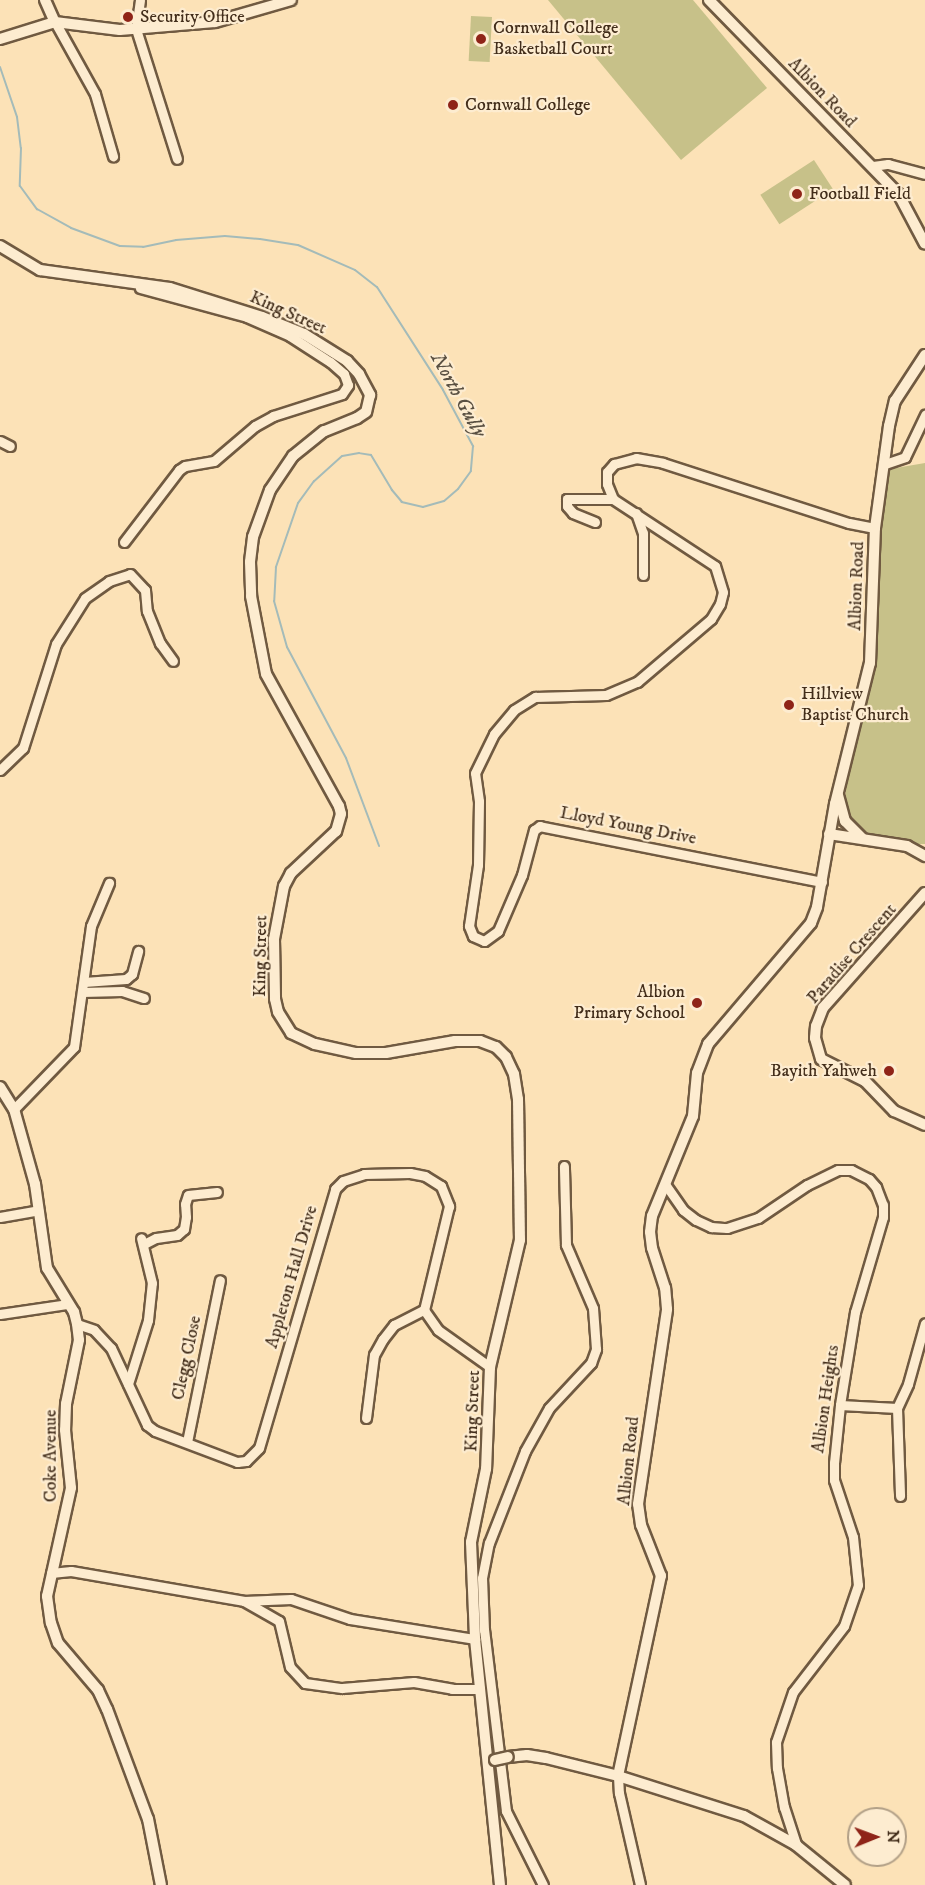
<!DOCTYPE html>
<html>
<head>
<meta charset="utf-8">
<style>
  body { margin:0 }
  #map { position:relative; width:925px; height:1885px; overflow:hidden; background:#fce2b7; font-family:"IM FELL DW Pica",serif }
  div>[style] { position:absolute }
  [style*='--x'] { left:calc(var(--x)*1px); top:calc(var(--y)*1px); width:calc(var(--w)*1px); rotate:calc(var(--a)*1deg) }
  .green>* { inset:0; background:#c7c189; transform-origin:0 0 }
  .stream>* { height:2px; margin:-1px; padding:0 1px; transform-origin:1px; border-radius:1px; background:#a4bbb9 }
  .roads { filter:drop-shadow(2px 0 #705a41) drop-shadow(-2px 0 #705a41) drop-shadow(0 2px #705a41) drop-shadow(0 -2px #705a41) }
  .minor>* { height:9px; margin:-4.5px; padding:0 4.5px; transform-origin:4.5px; border-radius:4.5px; background:#fdecd0 }
  .tertiary>* { height:10px; margin:-5px; padding:0 5px; transform-origin:5px; border-radius:5px; background:#fdecd0 }
  .bridges { filter:drop-shadow(2px 0 #705a41) drop-shadow(-2px 0 #705a41) drop-shadow(0 2px #705a41) drop-shadow(0 -2px #705a41) }
  .tertiary-bridge>* { height:10px; margin:-5px; padding:0 5px; transform-origin:5px; border-radius:5px; background:#fdecd0 }
  .dots>* { width:16px; height:16px; translate:-50% -50%; box-sizing:border-box; border:3px solid #fdecd0; border-radius:50% }
  span { translate:-50% -50%; white-space:nowrap; text-align:center; line-height:1.15; -webkit-text-stroke:4.5px #fdecd0; paint-order:stroke }
  .poi-label { font-size:18px; color:#422d1a }
  .left { translate:0 -50%; text-align:left }
  .right { translate:-100% -50%; text-align:right }
  .street-label { font-size:18px; color:#422d1a }
  .water-label { font-size:20px; color:#5a5042; font-style:italic }
  .north { position:absolute; left:847px; top:1807px; width:60px; height:60px; box-sizing:border-box; background:#fdecd0; border:2px solid #b2a087; border-radius:50%; rotate:89deg; font-size:16px; font-weight:700; line-height:24px; text-align:center; color:#422d1a }
  .north::after { content:''; display:block; margin:auto; width:21px; height:27px; background:#8f2418; clip-path:polygon(50% 0,100% 100%,50% 72%,0 100%) }
</style>
</head>
<body>
<div id="map">
  <div class="green">
    <i style="clip-path:polygon(548px 0,693px 0,767px 88px,681px 160px)"></i>
    <i style="left:471px;top:16px;width:21px;height:45px;rotate:3deg"></i>
    <i style="left:814px;top:160px;width:35px;height:64px;rotate:57deg"></i>
    <i style="clip-path:polygon(925px 463px,925px 844px,917px 844px,880px 838px,859px 829px,849px 817px,845px 798px,890px 469px)"></i>
  </div>
  <div class="stream">
    <i style="--x:0;--y:67;--w:53;--a:71.2"></i>
    <i style="--x:17;--y:117;--w:31;--a:83"></i>
    <i style="--x:21;--y:148;--w:38;--a:92"></i>
    <i style="--x:20;--y:186;--w:29;--a:54"></i>
    <i style="--x:37;--y:209;--w:39;--a:29"></i>
    <i style="--x:71;--y:228;--w:52;--a:20.2"></i>
    <i style="--x:120;--y:246;--w:23;--a:2"></i>
    <i style="--x:143;--y:247;--w:34;--a:-12"></i>
    <i style="--x:176;--y:240;--w:49;--a:-4.7"></i>
    <i style="--x:225;--y:236;--w:35;--a:5"></i>
    <i style="--x:260;--y:239;--w:38;--a:9"></i>
    <i style="--x:298;--y:245;--w:62;--a:23.7"></i>
    <i style="--x:355;--y:270;--w:28;--a:38"></i>
    <i style="--x:377;--y:287;--w:122;--a:57.3"></i>
    <i style="--x:443;--y:390;--w:64;--a:61.8"></i>
    <i style="--x:473;--y:446;--w:25;--a:95"></i>
    <i style="--x:471;--y:471;--w:22;--a:126"></i>
    <i style="--x:458;--y:489;--w:18;--a:139"></i>
    <i style="--x:444;--y:501;--w:22;--a:164"></i>
    <i style="--x:423;--y:507;--w:22;--a:-167"></i>
    <i style="--x:402;--y:502;--w:16;--a:-130"></i>
    <i style="--x:392;--y:490;--w:41;--a:-121"></i>
    <i style="--x:371;--y:455;--w:12;--a:-171"></i>
    <i style="--x:359;--y:453;--w:17;--a:170"></i>
    <i style="--x:342;--y:456;--w:38;--a:138"></i>
    <i style="--x:314;--y:481;--w:27;--a:126"></i>
    <i style="--x:298;--y:503;--w:68;--a:109"></i>
    <i style="--x:276;--y:567;--w:34;--a:93"></i>
    <i style="--x:274;--y:601;--w:48;--a:74.2"></i>
    <i style="--x:287;--y:647;--w:126;--a:62"></i>
    <i style="--x:346;--y:758;--w:94;--a:69.4"></i>
  </div>
  <div class="roads">
    <div class="minor">
      <i style="--x:140;--y:0;--w:29;--a:98"></i>
      <i style="--x:136;--y:29;--w:136;--a:72.5"></i>
      <i style="--x:55;--y:22;--w:82;--a:60.9"></i>
      <i style="--x:95;--y:94;--w:65;--a:73.8"></i>
      <i style="--x:873;--y:166;--w:15;--a:-8"></i>
      <i style="--x:888;--y:164;--w:38;--a:15"></i>
      <i style="--x:0;--y:441;--w:11;--a:27"></i>
      <i style="--x:885;--y:464;--w:21;--a:-19"></i>
      <i style="--x:905;--y:457;--w:47;--a:-64.5"></i>
      <i style="--x:636;--y:513;--w:21;--a:71"></i>
      <i style="--x:643;--y:533;--w:42;--a:90"></i>
      <i style="--x:595;--y:522;--w:24;--a:-158"></i>
      <i style="--x:573;--y:513;--w:9;--a:-131"></i>
      <i style="--x:567;--y:506;--w:7;--a:-90"></i>
      <i style="--x:567;--y:499;--w:46;--a:0"></i>
      <i style="--x:124;--y:542;--w:91;--a:-52.6"></i>
      <i style="--x:179;--y:470;--w:7;--a:-34"></i>
      <i style="--x:185;--y:466;--w:29;--a:-10"></i>
      <i style="--x:214;--y:461;--w:54;--a:-40.5"></i>
      <i style="--x:255;--y:426;--w:21;--a:-29"></i>
      <i style="--x:273;--y:416;--w:72;--a:-17.7"></i>
      <i style="--x:342;--y:394;--w:11;--a:-56"></i>
      <i style="--x:348;--y:385;--w:12;--a:-110"></i>
      <i style="--x:344;--y:374;--w:18;--a:-139"></i>
      <i style="--x:330;--y:362;--w:48;--a:-147"></i>
      <i style="--x:290;--y:336;--w:47;--a:-156.2"></i>
      <i style="--x:247;--y:317;--w:111;--a:-164.8"></i>
      <i style="--x:0;--y:770;--w:32;--a:-44"></i>
      <i style="--x:23;--y:748;--w:109;--a:-72.4"></i>
      <i style="--x:56;--y:644;--w:54;--a:-57.8"></i>
      <i style="--x:85;--y:598;--w:29;--a:-35"></i>
      <i style="--x:109;--y:581;--w:22;--a:-18"></i>
      <i style="--x:130;--y:574;--w:22;--a:47"></i>
      <i style="--x:145;--y:590;--w:21;--a:85"></i>
      <i style="--x:147;--y:611;--w:35;--a:68"></i>
      <i style="--x:160;--y:643;--w:22;--a:54"></i>
      <i style="--x:822;--y:882;--w:288;--a:-168.8"></i>
      <i style="--x:540;--y:826;--w:7;--a:146"></i>
      <i style="--x:534;--y:830;--w:47;--a:104.9"></i>
      <i style="--x:522;--y:875;--w:61;--a:113.2"></i>
      <i style="--x:498;--y:931;--w:17;--a:144"></i>
      <i style="--x:484;--y:941;--w:12;--a:-156"></i>
      <i style="--x:473;--y:936;--w:11;--a:-112"></i>
      <i style="--x:469;--y:926;--w:62;--a:-81.6"></i>
      <i style="--x:478;--y:865;--w:64;--a:-89.1"></i>
      <i style="--x:479;--y:801;--w:28;--a:-98"></i>
      <i style="--x:475;--y:773;--w:43;--a:-64"></i>
      <i style="--x:494;--y:734;--w:31;--a:-50"></i>
      <i style="--x:514;--y:710;--w:25;--a:-32"></i>
      <i style="--x:535;--y:697;--w:71;--a:-1.6"></i>
      <i style="--x:606;--y:695;--w:34;--a:-23"></i>
      <i style="--x:637;--y:682;--w:97;--a:-40.4"></i>
      <i style="--x:711;--y:619;--w:17;--a:-59"></i>
      <i style="--x:720;--y:604;--w:12;--a:-76"></i>
      <i style="--x:723;--y:592;--w:27;--a:-107"></i>
      <i style="--x:715;--y:566;--w:122;--a:-146.7"></i>
      <i style="--x:613;--y:499;--w:16;--a:-112"></i>
      <i style="--x:607;--y:484;--w:12;--a:-90"></i>
      <i style="--x:607;--y:472;--w:11;--a:-49"></i>
      <i style="--x:614;--y:464;--w:23;--a:-15"></i>
      <i style="--x:636;--y:458;--w:27;--a:10"></i>
      <i style="--x:663;--y:463;--w:195;--a:17.9"></i>
      <i style="--x:849;--y:523;--w:26;--a:11"></i>
      <i style="--x:84;--y:982;--w:42;--a:-4.1"></i>
      <i style="--x:126;--y:979;--w:8;--a:-40"></i>
      <i style="--x:132;--y:974;--w:24;--a:-75"></i>
      <i style="--x:82;--y:992;--w:40;--a:-1.4"></i>
      <i style="--x:122;--y:991;--w:23;--a:18"></i>
      <i style="--x:14;--y:1109;--w:86;--a:-45.9"></i>
      <i style="--x:74;--y:1047;--w:122;--a:-82"></i>
      <i style="--x:91;--y:926;--w:47;--a:-67.3"></i>
      <i style="--x:665;--y:1184;--w:32;--a:55"></i>
      <i style="--x:683;--y:1210;--w:16;--a:38"></i>
      <i style="--x:696;--y:1220;--w:17;--a:25"></i>
      <i style="--x:711;--y:1227;--w:16;--a:4"></i>
      <i style="--x:727;--y:1228;--w:33;--a:-18"></i>
      <i style="--x:758;--y:1218;--w:59;--a:-34"></i>
      <i style="--x:807;--y:1185;--w:34;--a:-26"></i>
      <i style="--x:838;--y:1170;--w:13;--a:0"></i>
      <i style="--x:851;--y:1170;--w:20;--a:27"></i>
      <i style="--x:869;--y:1179;--w:11;--a:49"></i>
      <i style="--x:876;--y:1187;--w:19;--a:69"></i>
      <i style="--x:883;--y:1205;--w:12;--a:90"></i>
      <i style="--x:883;--y:1217;--w:99;--a:106.4"></i>
      <i style="--x:855;--y:1312;--w:94;--a:99.2"></i>
      <i style="--x:840;--y:1405;--w:58;--a:95.9"></i>
      <i style="--x:834;--y:1463;--w:17;--a:90"></i>
      <i style="--x:834;--y:1480;--w:60;--a:71.6"></i>
      <i style="--x:853;--y:1537;--w:48;--a:84.1"></i>
      <i style="--x:858;--y:1585;--w:43;--a:108.9"></i>
      <i style="--x:844;--y:1626;--w:83;--a:127.7"></i>
      <i style="--x:793;--y:1692;--w:53;--a:108.8"></i>
      <i style="--x:776;--y:1742;--w:26;--a:88"></i>
      <i style="--x:777;--y:1768;--w:40;--a:80"></i>
      <i style="--x:784;--y:1807;--w:40;--a:72"></i>
      <i style="--x:0;--y:1217;--w:39;--a:-10"></i>
      <i style="--x:144;--y:1244;--w:13;--a:-27"></i>
      <i style="--x:156;--y:1238;--w:21;--a:-8"></i>
      <i style="--x:177;--y:1235;--w:9;--a:-41"></i>
      <i style="--x:184;--y:1229;--w:12;--a:-81"></i>
      <i style="--x:186;--y:1217;--w:13;--a:-94"></i>
      <i style="--x:185;--y:1204;--w:9;--a:-72"></i>
      <i style="--x:188;--y:1195;--w:29;--a:-6"></i>
      <i style="--x:0;--y:1314;--w:69;--a:-8.4"></i>
      <i style="--x:77;--y:1324;--w:18;--a:19"></i>
      <i style="--x:94;--y:1330;--w:25;--a:47"></i>
      <i style="--x:111;--y:1348;--w:85;--a:64.9"></i>
      <i style="--x:147;--y:1425;--w:10;--a:37"></i>
      <i style="--x:155;--y:1431;--w:88;--a:20.7"></i>
      <i style="--x:237;--y:1462;--w:9;--a:-6"></i>
      <i style="--x:246;--y:1461;--w:18;--a:-45"></i>
      <i style="--x:259;--y:1448;--w:270;--a:-73.6"></i>
      <i style="--x:335;--y:1189;--w:11;--a:-45"></i>
      <i style="--x:343;--y:1181;--w:22;--a:-18"></i>
      <i style="--x:364;--y:1174;--w:46;--a:-1.2"></i>
      <i style="--x:410;--y:1173;--w:15;--a:11"></i>
      <i style="--x:425;--y:1176;--w:19;--a:32"></i>
      <i style="--x:441;--y:1186;--w:22;--a:68"></i>
      <i style="--x:449;--y:1206;--w:107;--a:103.5"></i>
      <i style="--x:424;--y:1310;--w:24;--a:55"></i>
      <i style="--x:438;--y:1330;--w:64;--a:35.4"></i>
      <i style="--x:128;--y:1384;--w:67;--a:-72.6"></i>
      <i style="--x:148;--y:1320;--w:37;--a:-84"></i>
      <i style="--x:152;--y:1283;--w:46;--a:-103.7"></i>
      <i style="--x:840;--y:1405;--w:57;--a:3"></i>
      <i style="--x:897;--y:1408;--w:88;--a:88"></i>
      <i style="--x:897;--y:1408;--w:26;--a:-65"></i>
      <i style="--x:908;--y:1384;--w:63;--a:-74.4"></i>
      <i style="--x:366;--y:1418;--w:64;--a:-82.8"></i>
      <i style="--x:374;--y:1355;--w:18;--a:-61"></i>
      <i style="--x:383;--y:1339;--w:18;--a:-52"></i>
      <i style="--x:394;--y:1325;--w:34;--a:-27"></i>
      <i style="--x:187;--y:1442;--w:165;--a:-78.5"></i>
      <i style="--x:51;--y:1573;--w:20;--a:-6"></i>
      <i style="--x:71;--y:1571;--w:176;--a:9.8"></i>
      <i style="--x:244;--y:1601;--w:47;--a:-2.4"></i>
      <i style="--x:291;--y:1599;--w:62;--a:18.7"></i>
      <i style="--x:350;--y:1619;--w:127;--a:9.1"></i>
      <i style="--x:244;--y:1601;--w:40;--a:29.7"></i>
      <i style="--x:279;--y:1621;--w:47;--a:76.6"></i>
      <i style="--x:290;--y:1667;--w:22;--a:47"></i>
      <i style="--x:305;--y:1683;--w:37;--a:8"></i>
      <i style="--x:342;--y:1688;--w:72;--a:-4.8"></i>
      <i style="--x:414;--y:1682;--w:39;--a:10"></i>
      <i style="--x:452;--y:1689;--w:28;--a:0"></i>
      <i style="--x:618;--y:1776;--w:17;--a:87"></i>
      <i style="--x:619;--y:1793;--w:94;--a:77.1"></i>
      <i style="--x:543;--y:1885;--w:83;--a:-116.6"></i>
      <i style="--x:506;--y:1811;--w:182;--a:-96.9"></i>
      <i style="--x:484;--y:1630;--w:52;--a:-92.2"></i>
      <i style="--x:482;--y:1578;--w:36;--a:-79"></i>
      <i style="--x:489;--y:1543;--w:99;--a:-68.6"></i>
      <i style="--x:525;--y:1451;--w:49;--a:-60.8"></i>
      <i style="--x:549;--y:1408;--w:62;--a:-47"></i>
      <i style="--x:591;--y:1363;--w:15;--a:-70"></i>
      <i style="--x:596;--y:1349;--w:41;--a:-94.2"></i>
      <i style="--x:593;--y:1308;--w:69;--a:-113.2"></i>
      <i style="--x:566;--y:1245;--w:79;--a:-91.5"></i>
    </div>
    <div class="tertiary">
      <i style="--x:45;--y:0;--w:24;--a:66"></i>
      <i style="--x:709;--y:0;--w:272;--a:45.7"></i>
      <i style="--x:899;--y:195;--w:55;--a:62"></i>
      <i style="--x:0;--y:39;--w:58;--a:-17.2"></i>
      <i style="--x:55;--y:22;--w:65;--a:7"></i>
      <i style="--x:120;--y:30;--w:95;--a:-4.8"></i>
      <i style="--x:215;--y:22;--w:79;--a:-16.1"></i>
      <i style="--x:0;--y:246;--w:47;--a:31"></i>
      <i style="--x:40;--y:270;--w:131;--a:7.9"></i>
      <i style="--x:170;--y:288;--w:96;--a:17.5"></i>
      <i style="--x:262;--y:317;--w:45;--a:22"></i>
      <i style="--x:304;--y:334;--w:51;--a:32.1"></i>
      <i style="--x:347;--y:361;--w:18;--a:47"></i>
      <i style="--x:359;--y:374;--w:24;--a:62"></i>
      <i style="--x:370;--y:395;--w:17;--a:103"></i>
      <i style="--x:366;--y:412;--w:11;--a:146"></i>
      <i style="--x:357;--y:418;--w:35;--a:158"></i>
      <i style="--x:324;--y:431;--w:40;--a:141"></i>
      <i style="--x:293;--y:456;--w:41;--a:124.1"></i>
      <i style="--x:270;--y:490;--w:50;--a:109.9"></i>
      <i style="--x:253;--y:537;--w:25;--a:97"></i>
      <i style="--x:250;--y:562;--w:34;--a:88"></i>
      <i style="--x:251;--y:596;--w:79;--a:79.1"></i>
      <i style="--x:266;--y:674;--w:151;--a:61.1"></i>
      <i style="--x:339;--y:806;--w:8;--a:76"></i>
      <i style="--x:341;--y:814;--w:18;--a:106"></i>
      <i style="--x:336;--y:831;--w:62;--a:137"></i>
      <i style="--x:291;--y:873;--w:15;--a:118"></i>
      <i style="--x:284;--y:886;--w:54;--a:100.7"></i>
      <i style="--x:274;--y:939;--w:60;--a:89"></i>
      <i style="--x:275;--y:999;--w:13;--a:77"></i>
      <i style="--x:278;--y:1012;--w:25;--a:58"></i>
      <i style="--x:291;--y:1033;--w:26;--a:25"></i>
      <i style="--x:315;--y:1044;--w:42;--a:12.4"></i>
      <i style="--x:356;--y:1053;--w:30;--a:0"></i>
      <i style="--x:386;--y:1053;--w:70;--a:-9.9"></i>
      <i style="--x:455;--y:1041;--w:25;--a:0"></i>
      <i style="--x:480;--y:1041;--w:17;--a:21"></i>
      <i style="--x:496;--y:1047;--w:14;--a:45"></i>
      <i style="--x:506;--y:1057;--w:19;--a:65"></i>
      <i style="--x:514;--y:1074;--w:25;--a:81"></i>
      <i style="--x:518;--y:1099;--w:141;--a:89.2"></i>
      <i style="--x:520;--y:1240;--w:130;--a:103.3"></i>
      <i style="--x:490;--y:1367;--w:102;--a:92.2"></i>
      <i style="--x:486;--y:1469;--w:75;--a:101.6"></i>
      <i style="--x:471;--y:1542;--w:97;--a:87.6"></i>
      <i style="--x:475;--y:1639;--w:247;--a:84.2"></i>
      <i style="--x:838;--y:795;--w:27;--a:75"></i>
      <i style="--x:845;--y:821;--w:24;--a:45"></i>
      <i style="--x:829;--y:834;--w:79;--a:8.7"></i>
      <i style="--x:907;--y:846;--w:21;--a:29"></i>
      <i style="--x:925;--y:893;--w:154;--a:131.6"></i>
      <i style="--x:823;--y:1008;--w:19;--a:111"></i>
      <i style="--x:816;--y:1026;--w:12;--a:95"></i>
      <i style="--x:815;--y:1038;--w:22;--a:74"></i>
      <i style="--x:821;--y:1059;--w:49;--a:26.6"></i>
      <i style="--x:865;--y:1081;--w:42;--a:46"></i>
      <i style="--x:894;--y:1111;--w:34;--a:24"></i>
      <i style="--x:0;--y:1087;--w:26;--a:58"></i>
      <i style="--x:14;--y:1109;--w:78;--a:74.4"></i>
      <i style="--x:35;--y:1184;--w:85;--a:81.9"></i>
      <i style="--x:47;--y:1268;--w:52;--a:58.5"></i>
      <i style="--x:74;--y:1312;--w:12;--a:76"></i>
      <i style="--x:77;--y:1324;--w:16;--a:83"></i>
      <i style="--x:79;--y:1340;--w:65;--a:101.5"></i>
      <i style="--x:66;--y:1404;--w:26;--a:92"></i>
      <i style="--x:65;--y:1430;--w:58;--a:84.1"></i>
      <i style="--x:71;--y:1488;--w:111;--a:102.5"></i>
      <i style="--x:47;--y:1596;--w:27;--a:82"></i>
      <i style="--x:51;--y:1623;--w:21;--a:71"></i>
      <i style="--x:58;--y:1643;--w:62;--a:49.6"></i>
      <i style="--x:98;--y:1690;--w:21;--a:65"></i>
      <i style="--x:107;--y:1709;--w:117;--a:69.6"></i>
      <i style="--x:148;--y:1819;--w:67;--a:78.9"></i>
      <i style="--x:508;--y:1757;--w:19;--a:-6"></i>
      <i style="--x:527;--y:1755;--w:19;--a:9"></i>
      <i style="--x:546;--y:1758;--w:74;--a:14"></i>
      <i style="--x:618;--y:1776;--w:132;--a:17.6"></i>
      <i style="--x:744;--y:1816;--w:60;--a:29.1"></i>
      <i style="--x:796;--y:1845;--w:63;--a:39.2"></i>
      <i style="--x:618;--y:1776;--w:205;--a:-77.9"></i>
      <i style="--x:661;--y:1576;--w:55;--a:-111.4"></i>
      <i style="--x:641;--y:1525;--w:21;--a:-98"></i>
      <i style="--x:638;--y:1504;--w:197;--a:-81.5"></i>
      <i style="--x:667;--y:1309;--w:21;--a:-95"></i>
      <i style="--x:665;--y:1288;--w:42;--a:-108"></i>
      <i style="--x:652;--y:1248;--w:16;--a:-97"></i>
      <i style="--x:650;--y:1232;--w:16;--a:-83"></i>
      <i style="--x:652;--y:1216;--w:108;--a:-67.7"></i>
      <i style="--x:693;--y:1116;--w:43;--a:-84.7"></i>
      <i style="--x:697;--y:1073;--w:31;--a:-69"></i>
      <i style="--x:708;--y:1044;--w:159;--a:-49.6"></i>
      <i style="--x:811;--y:923;--w:17;--a:-69"></i>
      <i style="--x:817;--y:907;--w:105;--a:-80.1"></i>
      <i style="--x:835;--y:804;--w:145;--a:-76.1"></i>
      <i style="--x:870;--y:663;--w:135;--a:-87.9"></i>
      <i style="--x:875;--y:528;--w:103;--a:-82.2"></i>
      <i style="--x:889;--y:426;--w:26;--a:-77"></i>
      <i style="--x:895;--y:401;--w:55;--a:-56.9"></i>
    </div>
  </div>
  <div class="bridges">
    <div class="tertiary-bridge">
      <i style="--x:495;--y:1760;--w:13;--a:-13"></i>
    </div>
  </div>
  <div class="dots">
    <i style="left:128px;top:17px;background:#8f2418"></i>
    <i style="left:481px;top:39px;background:#8f2418"></i>
    <i style="left:453px;top:105px;background:#8f2418"></i>
    <i style="left:797px;top:194px;background:#8f2418"></i>
    <i style="left:789px;top:705px;background:#8f2418"></i>
    <i style="left:697px;top:1003px;background:#8f2418"></i>
    <i style="left:889px;top:1071px;background:#8f2418"></i>
  </div>
  <div class="poi-label">
    <span class="left" style="left:140px;top:17px">Security Office</span>
    <span class="left" style="left:493px;top:39px">Cornwall College<br>Basketball Court</span>
    <span class="left" style="left:465px;top:105px">Cornwall College</span>
    <span class="left" style="left:809px;top:194px">Football Field</span>
    <span class="left" style="left:801px;top:705px">Hillview<br>Baptist Church</span>
    <span class="right" style="left:685px;top:1003px">Albion<br>Primary School</span>
    <span class="right" style="left:877px;top:1071px">Bayith Yahweh</span>
  </div>
  <div class="street-label">
    <span style="left:822px;top:93px;rotate:46deg">Albion Road</span>
    <span style="left:288px;top:313px;rotate:24deg">King Street</span>
    <span style="left:857px;top:586px;rotate:-88deg">Albion Road</span>
    <span style="left:628px;top:826px;rotate:11deg">Lloyd Young Drive</span>
    <span style="left:852px;top:954px;rotate:-49deg">Paradise Crescent</span>
    <span style="left:261px;top:956px;rotate:-89deg">King Street</span>
    <span style="left:292px;top:1277px;rotate:-74deg">Appleton Hall Drive</span>
    <span style="left:187px;top:1358px;rotate:-78deg">Clegg Close</span>
    <span style="left:826px;top:1399px;rotate:-82deg">Albion Heights</span>
    <span style="left:473px;top:1411px;rotate:-88deg">King Street</span>
    <span style="left:51px;top:1456px;rotate:-90deg">Coke Avenue</span>
    <span style="left:629px;top:1461px;rotate:-84deg">Albion Road</span>
  </div>
  <div class="water-label">
    <span style="left:458px;top:395px;rotate:61deg">North Gully</span>
  </div>
  <div class="north">N</div>
</div>
</body>
</html>
